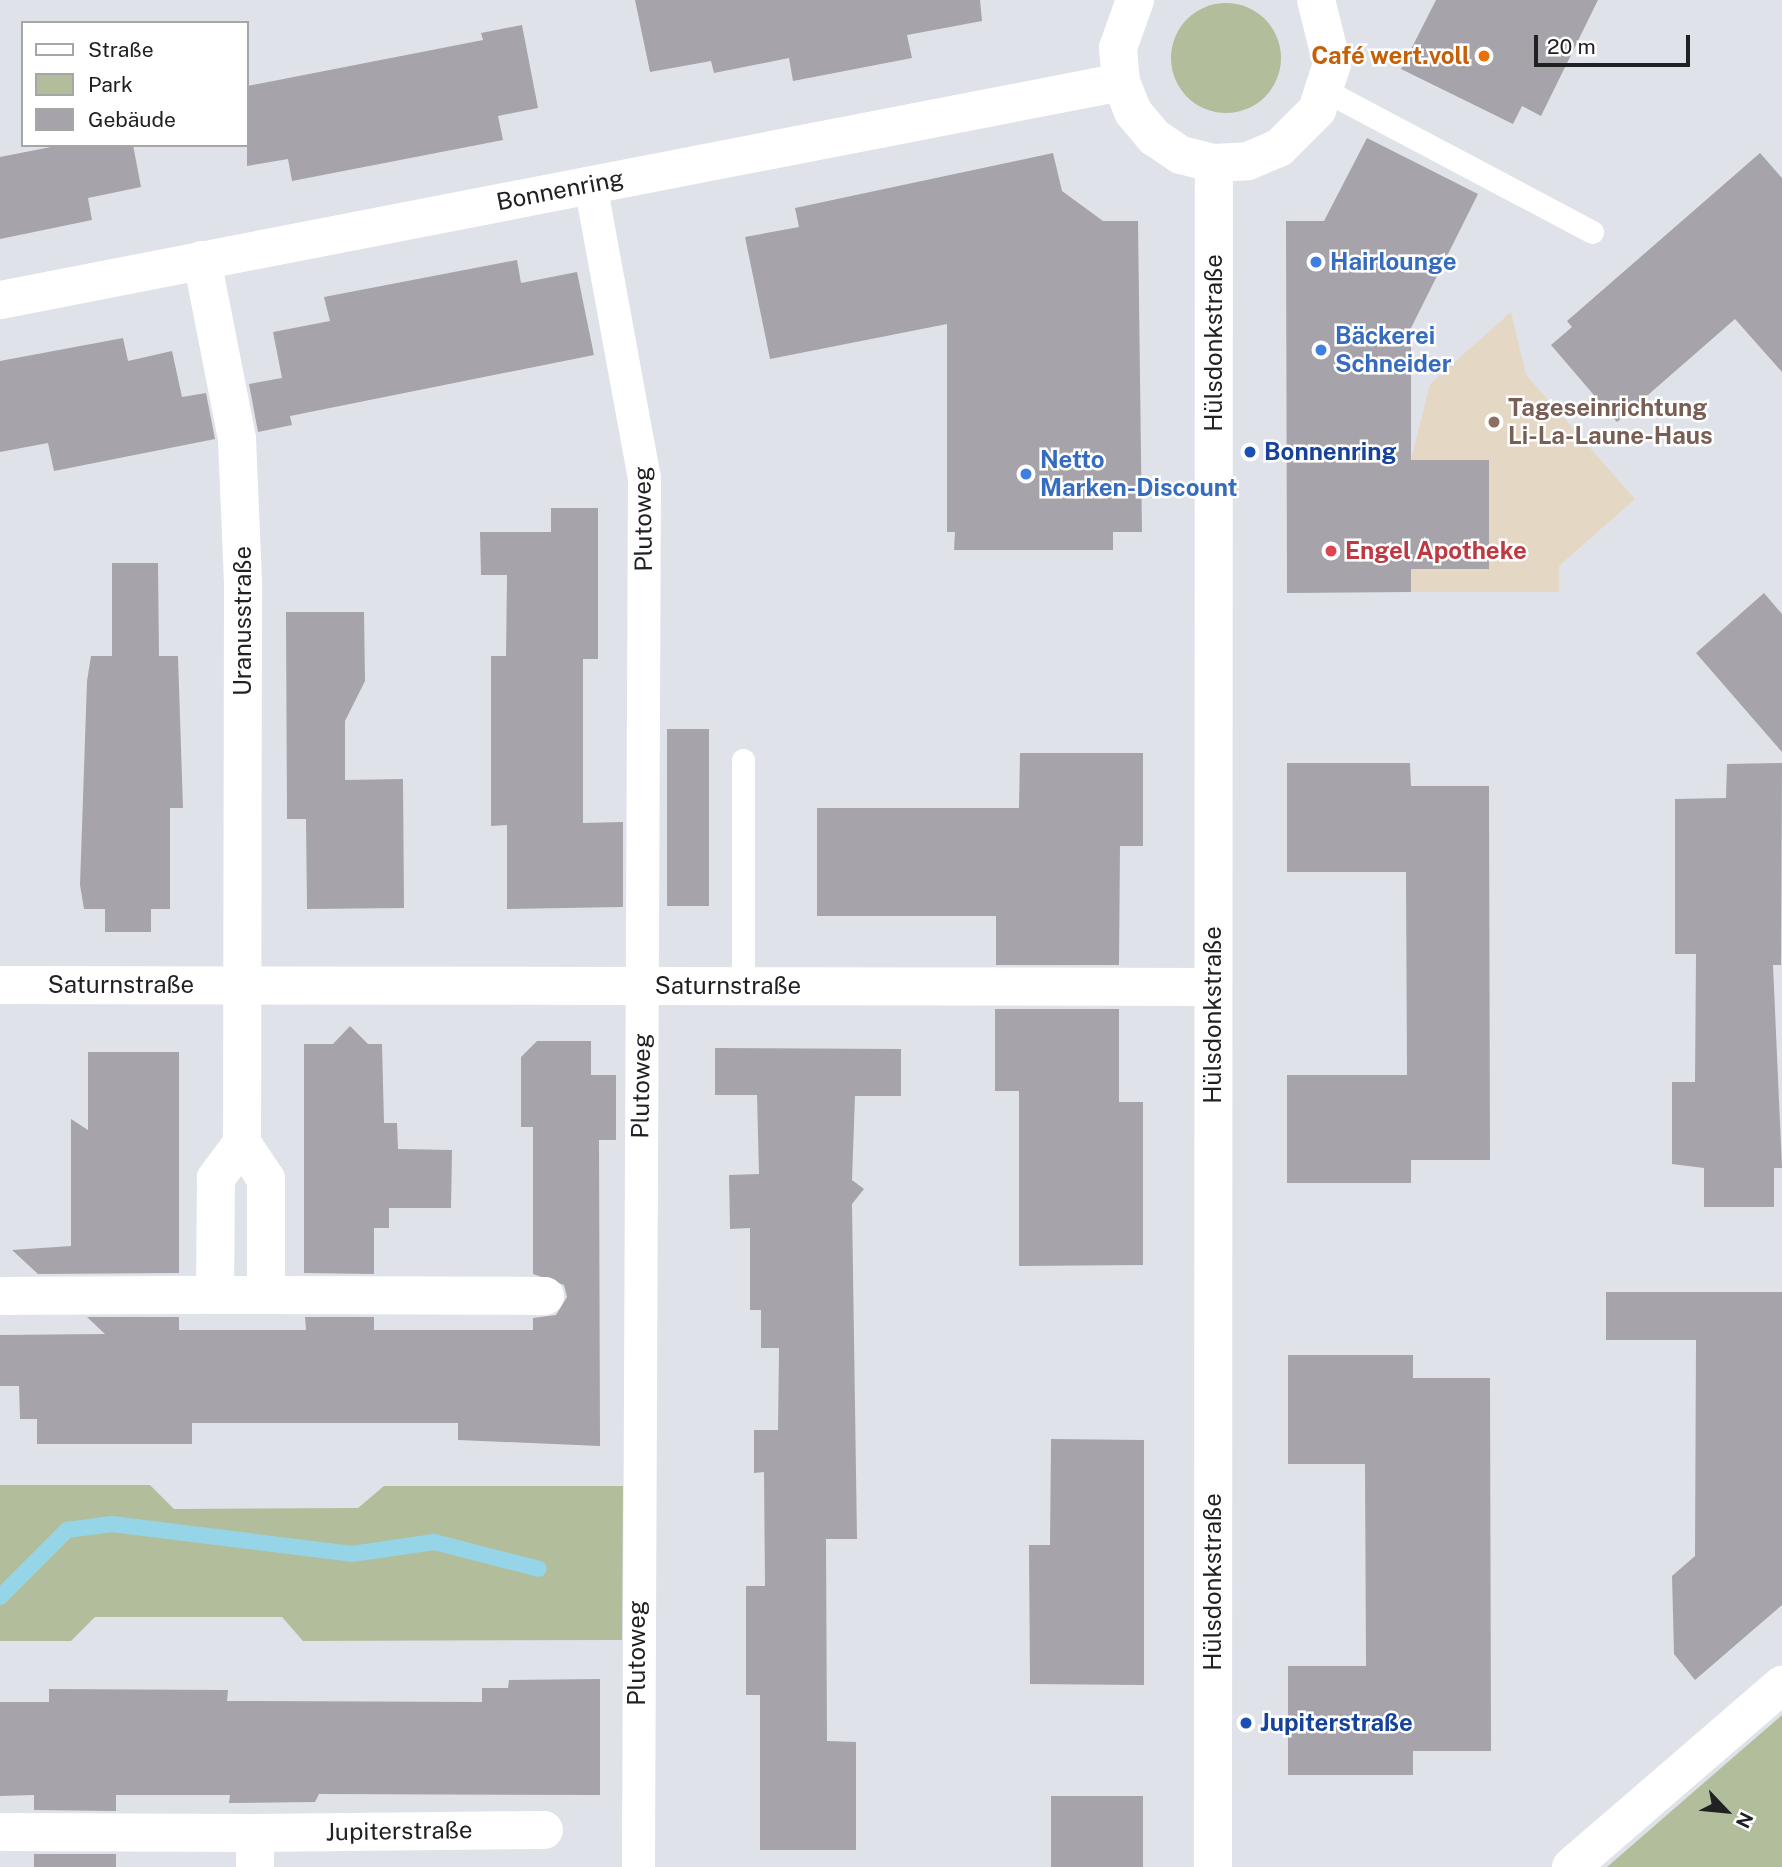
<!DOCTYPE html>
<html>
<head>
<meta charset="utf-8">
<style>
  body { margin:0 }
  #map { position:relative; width:1782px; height:1867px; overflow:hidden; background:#dfe3e9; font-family:"Public Sans",sans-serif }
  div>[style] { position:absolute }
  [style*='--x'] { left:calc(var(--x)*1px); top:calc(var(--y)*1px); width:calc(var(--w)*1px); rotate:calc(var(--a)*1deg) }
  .education>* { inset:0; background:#e4d7c3 }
  .green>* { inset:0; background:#b2be9b }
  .round { border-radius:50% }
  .stream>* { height:16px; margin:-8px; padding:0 8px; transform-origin:8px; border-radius:8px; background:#96d5e8 }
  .building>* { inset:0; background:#a6a3aa; transform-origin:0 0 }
  .service>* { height:23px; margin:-11.5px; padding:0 11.5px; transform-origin:11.5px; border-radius:11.5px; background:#fff }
  .pedestrian>* { height:33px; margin:-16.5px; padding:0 16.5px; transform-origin:16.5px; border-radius:16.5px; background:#fff }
  .minor>* { height:38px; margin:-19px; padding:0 19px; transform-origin:19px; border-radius:19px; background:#fff }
  .dots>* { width:19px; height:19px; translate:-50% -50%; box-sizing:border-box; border:4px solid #fff; border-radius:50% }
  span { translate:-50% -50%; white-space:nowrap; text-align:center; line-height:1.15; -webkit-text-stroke:5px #fff; paint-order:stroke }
  .food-label { font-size:24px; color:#c56008; font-weight:700 }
  .right { translate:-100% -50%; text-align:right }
  .street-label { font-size:24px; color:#202123 }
  .shop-label { font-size:24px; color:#366cbe; font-weight:700 }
  .left { translate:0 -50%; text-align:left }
  .education-label { font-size:24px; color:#785e54; font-weight:700 }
  .transit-label { font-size:24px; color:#164399; font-weight:700 }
  .health-label { font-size:24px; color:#be3a42; font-weight:700 }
  .legend { position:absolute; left:21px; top:21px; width:228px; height:126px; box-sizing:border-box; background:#fff; border:2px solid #a6a6a7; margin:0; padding:9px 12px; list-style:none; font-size:21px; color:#202123 }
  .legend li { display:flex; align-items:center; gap:14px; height:35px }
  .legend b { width:35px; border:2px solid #a6a6a7 }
  .north { position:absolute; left:1691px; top:1776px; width:70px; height:70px; -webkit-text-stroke:5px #fff; paint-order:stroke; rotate:116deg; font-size:19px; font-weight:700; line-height:28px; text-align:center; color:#202123 }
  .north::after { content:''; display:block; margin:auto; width:24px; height:32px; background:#202123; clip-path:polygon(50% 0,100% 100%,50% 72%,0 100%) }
  .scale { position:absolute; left:1534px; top:35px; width:156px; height:32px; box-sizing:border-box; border:4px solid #202123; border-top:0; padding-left:9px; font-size:21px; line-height:24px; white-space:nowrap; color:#202123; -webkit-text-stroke:5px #fff; paint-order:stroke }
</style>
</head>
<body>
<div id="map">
  <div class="education">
    <i style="clip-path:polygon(1511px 312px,1526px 375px,1635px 499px,1559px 566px,1559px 592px,1411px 592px,1411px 460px,1430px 384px)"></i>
  </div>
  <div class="green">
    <i class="round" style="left:1171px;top:3px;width:110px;height:110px"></i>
    <i style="clip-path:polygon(0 1485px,150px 1485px,174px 1509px,358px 1508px,384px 1486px,623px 1486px,622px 1640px,303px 1641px,282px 1617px,95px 1617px,71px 1641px,0 1641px)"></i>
    <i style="clip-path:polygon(1782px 1715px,1782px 1867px,1607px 1867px)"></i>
  </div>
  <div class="stream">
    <i style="--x:0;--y:1597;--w:95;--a:-45"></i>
    <i style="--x:67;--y:1530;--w:45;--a:-7.6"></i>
    <i style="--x:112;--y:1524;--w:242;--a:7.1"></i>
    <i style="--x:352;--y:1554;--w:83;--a:-8.3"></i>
    <i style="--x:434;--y:1542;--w:108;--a:14.4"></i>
  </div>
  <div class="building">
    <i style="clip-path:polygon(635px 0,980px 0,982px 21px,907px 35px,912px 58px,793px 81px,789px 58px,714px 73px,711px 61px,650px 72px)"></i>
    <i style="clip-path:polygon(1436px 0,1598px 0,1541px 116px,1522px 106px,1513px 124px,1401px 69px)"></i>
    <i style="clip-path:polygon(522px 25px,538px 108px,498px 116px,503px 140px,292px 181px,288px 159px,247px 166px,247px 86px,483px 40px,481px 33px)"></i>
    <i style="clip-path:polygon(1367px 138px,1478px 194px,1411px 328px,1411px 460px,1489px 460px,1489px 569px,1411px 569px,1411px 592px,1287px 593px,1286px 221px,1324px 221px)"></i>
    <i style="clip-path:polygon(61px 145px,133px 145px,141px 187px,88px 198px,92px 220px,0 239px,0 157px)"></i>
    <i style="clip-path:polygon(1053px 153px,1062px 191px,1103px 221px,1138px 221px,1142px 532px,1113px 532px,1113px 550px,954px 550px,955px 532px,947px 532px,947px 324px,770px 359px,745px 237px,799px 227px,795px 208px)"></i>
    <i style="clip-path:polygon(1760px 153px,1782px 178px,1782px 372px,1735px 319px,1617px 422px,1551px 345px,1572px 327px,1567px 321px)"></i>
    <i style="clip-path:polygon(517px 260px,521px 283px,577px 272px,594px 355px,290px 416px,292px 425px,258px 432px,249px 384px,282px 378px,273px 332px,330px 321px,324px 297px)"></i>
    <i style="clip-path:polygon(123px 338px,128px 361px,172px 351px,182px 397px,206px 393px,215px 439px,54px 471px,48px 443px,0 452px,0 361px)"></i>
    <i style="clip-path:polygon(551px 508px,598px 508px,598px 659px,583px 659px,583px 823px,623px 822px,623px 907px,507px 909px,507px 825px,491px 826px,491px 656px,506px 656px,507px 575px,481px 575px,480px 532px,551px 532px)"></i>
    <i style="clip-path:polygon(112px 563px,158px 563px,159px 656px,178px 656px,183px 808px,170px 808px,170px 909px,151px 909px,151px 932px,105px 932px,105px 909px,84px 909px,80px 885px,87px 681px,91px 656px,112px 656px)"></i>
    <i style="clip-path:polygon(1764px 593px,1782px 614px,1782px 752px,1696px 653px)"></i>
    <i style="clip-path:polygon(286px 612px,364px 612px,365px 681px,345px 721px,345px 780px,403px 779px,404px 908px,307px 909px,306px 819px,287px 819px)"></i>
    <i style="left:709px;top:729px;width:177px;height:42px;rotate:90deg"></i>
    <i style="clip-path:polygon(1020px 753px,1143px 753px,1143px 846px,1120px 846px,1119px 965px,996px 965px,996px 916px,817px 916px,817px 808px,1019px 808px)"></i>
    <i style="clip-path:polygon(1287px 763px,1410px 763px,1411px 786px,1489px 786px,1490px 1160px,1411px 1160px,1411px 1183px,1287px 1183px,1287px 1075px,1407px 1075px,1406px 872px,1287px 872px)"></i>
    <i style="clip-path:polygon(1782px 763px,1781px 965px,1773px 965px,1782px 1168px,1774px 1168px,1774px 1207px,1704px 1207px,1704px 1168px,1672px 1164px,1672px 1082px,1695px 1082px,1696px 954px,1675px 954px,1675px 799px,1726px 798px,1727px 764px)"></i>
    <i style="clip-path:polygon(995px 1009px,1119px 1009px,1119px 1102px,1143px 1102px,1143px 1265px,1019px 1266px,1019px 1091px,995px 1091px)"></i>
    <i style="clip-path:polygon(350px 1026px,368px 1044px,382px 1044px,384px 1123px,397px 1123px,398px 1149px,452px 1150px,451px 1208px,389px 1208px,389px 1228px,374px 1228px,374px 1274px,304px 1273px,304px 1044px,333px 1044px)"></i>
    <i style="clip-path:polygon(537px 1041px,591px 1041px,591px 1075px,616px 1075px,616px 1140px,599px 1140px,600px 1446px,458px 1440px,458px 1423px,192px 1423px,192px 1444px,37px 1444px,37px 1419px,20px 1419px,19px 1386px,0 1386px,0 1335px,105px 1334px,87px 1317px,179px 1317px,179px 1330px,306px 1330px,305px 1317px,374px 1317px,374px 1330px,533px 1330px,533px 1318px,556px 1315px,567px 1297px,564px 1285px,533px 1274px,533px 1127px,521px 1127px,521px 1057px)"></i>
    <i style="clip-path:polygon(715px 1048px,901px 1049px,901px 1096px,855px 1096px,852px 1180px,864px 1189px,852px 1204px,857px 1539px,826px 1539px,827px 1741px,856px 1742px,856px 1850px,760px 1850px,760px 1695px,746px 1695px,746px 1586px,765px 1586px,764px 1472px,754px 1473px,754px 1430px,778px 1430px,779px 1348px,761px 1348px,761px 1310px,750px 1310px,750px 1228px,730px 1229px,729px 1175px,759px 1174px,757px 1095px,715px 1095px)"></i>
    <i style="clip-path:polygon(88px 1052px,179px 1052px,179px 1273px,38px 1274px,12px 1250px,71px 1246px,71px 1119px,88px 1130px)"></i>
    <i style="clip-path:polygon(1606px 1292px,1782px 1292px,1782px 1605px,1695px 1680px,1674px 1654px,1672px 1576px,1695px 1556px,1696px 1340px,1606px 1340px)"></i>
    <i style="clip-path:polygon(1288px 1355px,1413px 1355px,1413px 1378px,1490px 1378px,1491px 1751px,1413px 1751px,1413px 1775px,1288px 1775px,1288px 1666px,1366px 1666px,1365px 1464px,1288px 1464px)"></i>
    <i style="clip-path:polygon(1051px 1439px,1144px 1440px,1144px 1685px,1030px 1684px,1029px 1545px,1050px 1545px)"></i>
    <i style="clip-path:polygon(600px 1679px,600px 1795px,319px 1794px,315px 1802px,229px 1803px,230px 1795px,116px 1795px,116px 1811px,34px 1810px,34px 1795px,0 1796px,0 1702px,49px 1702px,49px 1689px,228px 1690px,227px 1701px,482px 1702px,482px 1688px,508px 1688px,509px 1680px)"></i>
    <i style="left:1051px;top:1796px;width:92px;height:71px"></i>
    <i style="left:34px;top:1854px;width:82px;height:13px"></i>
  </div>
  <div class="service">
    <i style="--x:1326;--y:91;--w:301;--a:27.9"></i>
    <i style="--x:743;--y:986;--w:226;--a:-90"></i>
  </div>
  <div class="pedestrian">
    <i style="--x:590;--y:184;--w:298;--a:79.6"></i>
    <i style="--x:644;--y:477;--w:1390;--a:90.25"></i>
  </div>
  <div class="minor">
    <i style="--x:1135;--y:0;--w:51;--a:109.5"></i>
    <i style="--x:1118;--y:48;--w:34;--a:85"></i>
    <i style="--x:1121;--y:82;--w:32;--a:68"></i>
    <i style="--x:1133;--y:112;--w:33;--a:50"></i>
    <i style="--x:1154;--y:137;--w:32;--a:34"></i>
    <i style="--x:1181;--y:155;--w:34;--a:14"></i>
    <i style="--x:1214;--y:163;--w:34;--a:-3"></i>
    <i style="--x:1248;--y:161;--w:34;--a:-23"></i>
    <i style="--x:1279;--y:148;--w:54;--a:-45"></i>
    <i style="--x:1317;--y:110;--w:48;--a:-71.9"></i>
    <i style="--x:1332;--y:64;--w:66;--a:-104"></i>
    <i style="--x:202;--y:260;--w:182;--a:78.9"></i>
    <i style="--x:237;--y:439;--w:143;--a:87.6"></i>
    <i style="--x:243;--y:582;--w:561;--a:90.1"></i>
    <i style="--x:242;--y:1143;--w:44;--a:126.6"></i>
    <i style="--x:216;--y:1178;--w:117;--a:90.5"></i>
    <i style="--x:215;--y:1295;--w:51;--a:0"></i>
    <i style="--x:266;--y:1295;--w:116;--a:-90"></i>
    <i style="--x:266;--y:1179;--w:43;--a:-123.7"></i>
    <i style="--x:0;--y:300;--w:1142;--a:-11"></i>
    <i style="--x:0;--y:985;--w:1213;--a:0.09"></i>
    <i style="--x:266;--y:1295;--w:279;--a:0.2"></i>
    <i style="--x:0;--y:1296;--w:215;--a:-0.3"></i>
    <i style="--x:0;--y:1832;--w:255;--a:0.2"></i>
    <i style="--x:255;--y:1867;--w:34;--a:-90"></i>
    <i style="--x:255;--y:1833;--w:289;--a:-0.6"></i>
    <i style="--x:1213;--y:1867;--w:1704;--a:-89.97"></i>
    <i style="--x:1571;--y:1867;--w:279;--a:-40.8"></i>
  </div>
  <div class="dots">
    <i style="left:1484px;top:56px;background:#e8710a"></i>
    <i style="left:1316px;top:262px;background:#3f7fe0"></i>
    <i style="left:1321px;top:350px;background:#3f7fe0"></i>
    <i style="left:1494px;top:422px;background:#8d6e63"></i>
    <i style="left:1250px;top:452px;background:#1a4fb4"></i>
    <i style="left:1026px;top:474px;background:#3f7fe0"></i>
    <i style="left:1331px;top:551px;background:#e0444e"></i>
    <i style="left:1246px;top:1723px;background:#1a4fb4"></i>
  </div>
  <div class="food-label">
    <span class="right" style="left:1470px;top:56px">Café wert.voll</span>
  </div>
  <div class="street-label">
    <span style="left:560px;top:190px;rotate:-11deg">Bonnenring</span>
    <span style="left:1214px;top:343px;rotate:-90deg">Hülsdonkstraße</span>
    <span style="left:643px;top:519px;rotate:-91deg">Plutoweg</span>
    <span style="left:243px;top:621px;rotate:-90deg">Uranusstraße</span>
    <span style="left:121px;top:985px">Saturnstraße</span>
    <span style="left:728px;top:986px">Saturnstraße</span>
    <span style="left:1213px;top:1015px;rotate:-90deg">Hülsdonkstraße</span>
    <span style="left:641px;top:1086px;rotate:-89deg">Plutoweg</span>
    <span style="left:1213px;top:1582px;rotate:-90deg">Hülsdonkstraße</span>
    <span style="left:637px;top:1653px;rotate:-90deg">Plutoweg</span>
    <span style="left:399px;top:1831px;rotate:-1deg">Jupiterstraße</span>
  </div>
  <div class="shop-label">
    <span class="left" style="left:1330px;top:262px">Hairlounge</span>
    <span class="left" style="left:1335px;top:350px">Bäckerei<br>Schneider</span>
    <span class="left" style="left:1040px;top:474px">Netto<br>Marken-Discount</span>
  </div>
  <div class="education-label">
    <span class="left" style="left:1508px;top:422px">Tageseinrichtung<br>Li-La-Laune-Haus</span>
  </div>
  <div class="transit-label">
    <span class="left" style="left:1264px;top:452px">Bonnenring</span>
    <span class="left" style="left:1260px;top:1723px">Jupiterstraße</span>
  </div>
  <div class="health-label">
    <span class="left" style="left:1345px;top:551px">Engel Apotheke</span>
  </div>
  <ul class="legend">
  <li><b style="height:9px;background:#fff"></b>Straße</li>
  <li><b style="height:19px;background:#b2be9b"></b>Park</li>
  <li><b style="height:19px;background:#a6a3aa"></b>Gebäude</li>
  </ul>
  <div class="north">N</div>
  <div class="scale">20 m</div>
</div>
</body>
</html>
